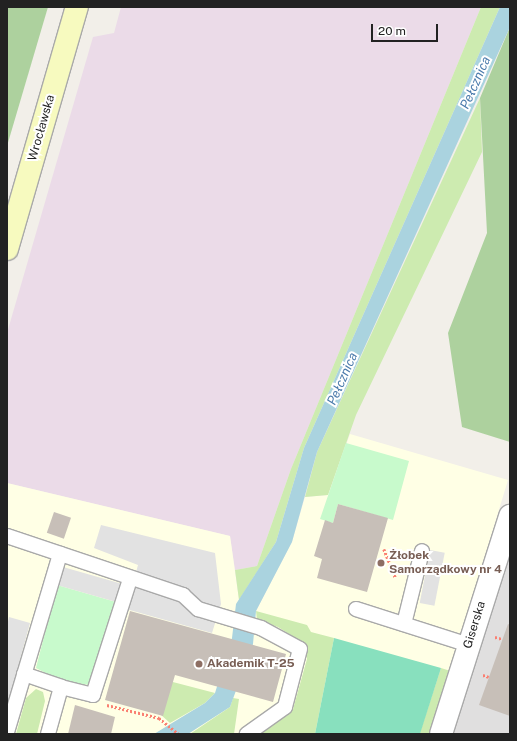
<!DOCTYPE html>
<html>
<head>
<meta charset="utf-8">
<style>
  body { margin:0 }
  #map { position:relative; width:517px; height:741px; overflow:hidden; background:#f2efe9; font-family:"Public Sans",sans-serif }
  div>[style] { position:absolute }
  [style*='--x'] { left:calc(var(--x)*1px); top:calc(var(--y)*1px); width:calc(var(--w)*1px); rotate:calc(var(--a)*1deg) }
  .residential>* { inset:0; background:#e0dfdf }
  .industrial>* { inset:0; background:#ebdbe8 }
  .education>* { inset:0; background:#ffffe5 }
  .grass>* { inset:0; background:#cdebb0; transform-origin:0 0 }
  .forest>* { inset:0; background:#add19e }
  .park>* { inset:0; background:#c8facc }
  .pitch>* { inset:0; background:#88e0be }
  .parking>* { inset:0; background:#e2e2e2; transform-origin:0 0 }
  .water>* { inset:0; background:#aad3df }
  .building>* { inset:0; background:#c7bfb8; transform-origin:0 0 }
  .path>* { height:2.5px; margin-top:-1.25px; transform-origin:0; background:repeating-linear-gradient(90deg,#fa8072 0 2px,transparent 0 4px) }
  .roads { filter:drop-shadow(1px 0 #a9a9a9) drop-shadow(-1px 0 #a9a9a9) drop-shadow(0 1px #a9a9a9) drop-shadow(0 -1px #a9a9a9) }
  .lane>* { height:14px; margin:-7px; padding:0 7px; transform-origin:7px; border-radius:7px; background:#fff }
  .street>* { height:22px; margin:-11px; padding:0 11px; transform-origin:11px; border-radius:11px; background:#fff }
  .secondary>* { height:22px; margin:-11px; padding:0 11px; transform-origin:11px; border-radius:11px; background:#f7fabf }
  .dots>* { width:11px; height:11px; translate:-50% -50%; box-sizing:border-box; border:2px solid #fff; border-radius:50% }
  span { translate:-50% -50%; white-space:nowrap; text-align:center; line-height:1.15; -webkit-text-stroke:4px #fff; paint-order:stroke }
  .street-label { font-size:12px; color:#222 }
  .education-label { font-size:12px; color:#785e54; font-weight:700 }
  .left { translate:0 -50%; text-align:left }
  .water-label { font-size:13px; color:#4a7aab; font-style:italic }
  .frame { position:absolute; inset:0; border:8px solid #222; pointer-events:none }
  .scale { position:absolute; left:371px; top:24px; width:67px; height:18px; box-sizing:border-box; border:2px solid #222; border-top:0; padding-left:5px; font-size:12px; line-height:14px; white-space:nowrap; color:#222; -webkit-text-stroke:3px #fff; paint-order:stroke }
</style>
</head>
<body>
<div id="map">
  <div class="residential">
    <i style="clip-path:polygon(510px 556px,510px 734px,452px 734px,493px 604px)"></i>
  </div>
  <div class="industrial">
    <i style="clip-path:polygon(121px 7px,481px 7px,291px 469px,257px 566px,235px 570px,230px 536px,7px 483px,7px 333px,93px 37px,114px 33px)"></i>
  </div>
  <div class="education">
    <i style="clip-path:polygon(350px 434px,508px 480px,450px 671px,440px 669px,420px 734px,7px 734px,7px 483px,230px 536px,240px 607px,256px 611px,292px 542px,305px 497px,328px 495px)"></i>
  </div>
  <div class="grass">
    <i style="clip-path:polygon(481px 7px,500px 7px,304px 448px,276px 542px,239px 600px,235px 570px,257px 566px,291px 469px)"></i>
    <i style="clip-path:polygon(480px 98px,482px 152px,356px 415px,328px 495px,305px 497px,317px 452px)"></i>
    <i style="clip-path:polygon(256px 611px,307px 625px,311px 632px,334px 638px,315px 734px,253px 734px,293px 709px,307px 659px,303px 643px,278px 627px,257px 620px)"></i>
    <i style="left:441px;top:668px;width:9px;height:69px;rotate:18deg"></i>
    <i style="clip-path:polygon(169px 681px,215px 693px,205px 703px,170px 723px,160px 714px)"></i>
    <i style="clip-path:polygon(36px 689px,43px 692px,45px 701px,37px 734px,16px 734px,26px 698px)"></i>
    <i style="clip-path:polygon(233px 698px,239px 699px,234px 734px,190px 734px,230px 707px)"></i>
  </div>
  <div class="forest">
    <i style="clip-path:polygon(7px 7px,48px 7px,7px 146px)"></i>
    <i style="clip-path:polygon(510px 27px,510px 442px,462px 427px,448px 333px,487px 233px,480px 98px)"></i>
  </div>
  <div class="park">
    <i style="clip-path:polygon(346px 443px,409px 461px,393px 520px,338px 504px,333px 523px,320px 519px)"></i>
    <i style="clip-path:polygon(57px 585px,116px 602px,90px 685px,61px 681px,36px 668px)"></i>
  </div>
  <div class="pitch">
    <i style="clip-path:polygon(334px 638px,441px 668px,420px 734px,315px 734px)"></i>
  </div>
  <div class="parking">
    <i style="clip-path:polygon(101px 525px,215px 553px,221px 604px,212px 633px,126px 609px,138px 565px,94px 548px)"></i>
    <i style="left:430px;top:550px;width:15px;height:54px;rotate:11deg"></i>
    <i style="left:63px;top:567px;width:60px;height:19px;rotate:16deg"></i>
    <i style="clip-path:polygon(9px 617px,30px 623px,7px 708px,7px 626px)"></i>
  </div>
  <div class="water">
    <i style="clip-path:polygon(500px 7px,510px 7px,510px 27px,317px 452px,292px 542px,256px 611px,253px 644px,230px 707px,188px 734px,154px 734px,205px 703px,215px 693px,232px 638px,236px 604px,276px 542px,304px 448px)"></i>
  </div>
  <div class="building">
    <i style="clip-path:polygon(338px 504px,388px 518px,367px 592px,317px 578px,322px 559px,314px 556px,325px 520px,333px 523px)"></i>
    <i style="left:54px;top:512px;width:18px;height:22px;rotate:19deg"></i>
    <i style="clip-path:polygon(130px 611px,286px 654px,273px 702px,175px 675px,163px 716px,105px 700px)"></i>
    <i style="clip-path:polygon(508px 624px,510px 625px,510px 716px,479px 705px)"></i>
    <i style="clip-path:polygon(75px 705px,115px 717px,111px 734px,68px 734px)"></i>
  </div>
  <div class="path">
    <i style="--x:384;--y:549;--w:31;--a:68"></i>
    <i style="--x:495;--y:637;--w:7;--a:16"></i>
    <i style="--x:483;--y:675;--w:6;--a:18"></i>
    <i style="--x:107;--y:705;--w:54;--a:14"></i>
    <i style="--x:159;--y:718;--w:26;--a:39"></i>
  </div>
  <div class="roads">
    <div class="lane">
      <i style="--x:7;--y:536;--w:186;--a:18.5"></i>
      <i style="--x:183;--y:595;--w:21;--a:43"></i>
      <i style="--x:198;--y:609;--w:66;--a:16.8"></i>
      <i style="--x:261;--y:628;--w:44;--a:28.3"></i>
      <i style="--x:300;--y:649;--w:60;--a:104.5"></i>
      <i style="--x:285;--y:707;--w:47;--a:144.6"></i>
      <i style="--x:356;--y:609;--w:119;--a:17.7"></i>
      <i style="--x:404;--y:624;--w:75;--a:-76.1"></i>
      <i style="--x:24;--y:674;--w:39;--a:19"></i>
      <i style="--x:7;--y:732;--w:186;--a:-73.4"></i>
      <i style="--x:48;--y:734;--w:49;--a:-74.5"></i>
      <i style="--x:61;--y:687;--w:33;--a:14"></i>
      <i style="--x:93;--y:695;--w:122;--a:-72.3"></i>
    </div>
    <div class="street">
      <i style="--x:441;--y:734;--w:229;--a:-72.4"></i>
    </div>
    <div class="secondary">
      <i style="--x:7;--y:249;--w:252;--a:-73.9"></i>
    </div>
  </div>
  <div class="dots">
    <i style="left:381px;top:563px;background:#8d6e63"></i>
    <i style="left:199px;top:664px;background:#8d6e63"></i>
  </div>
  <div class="street-label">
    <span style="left:42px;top:128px;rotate:-74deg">Wrocławska</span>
    <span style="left:475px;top:625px;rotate:-73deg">Giserska</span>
  </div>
  <div class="education-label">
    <span class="left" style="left:389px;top:563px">Żłobek<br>Samorządkowy nr 4</span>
    <span class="left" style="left:207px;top:664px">Akademik T-25</span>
  </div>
  <div class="water-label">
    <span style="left:476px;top:83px;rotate:-66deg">Pełcznica</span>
    <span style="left:343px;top:379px;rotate:-66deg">Pełcznica</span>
  </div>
  <div class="frame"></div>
  <div class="scale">20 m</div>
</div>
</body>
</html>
